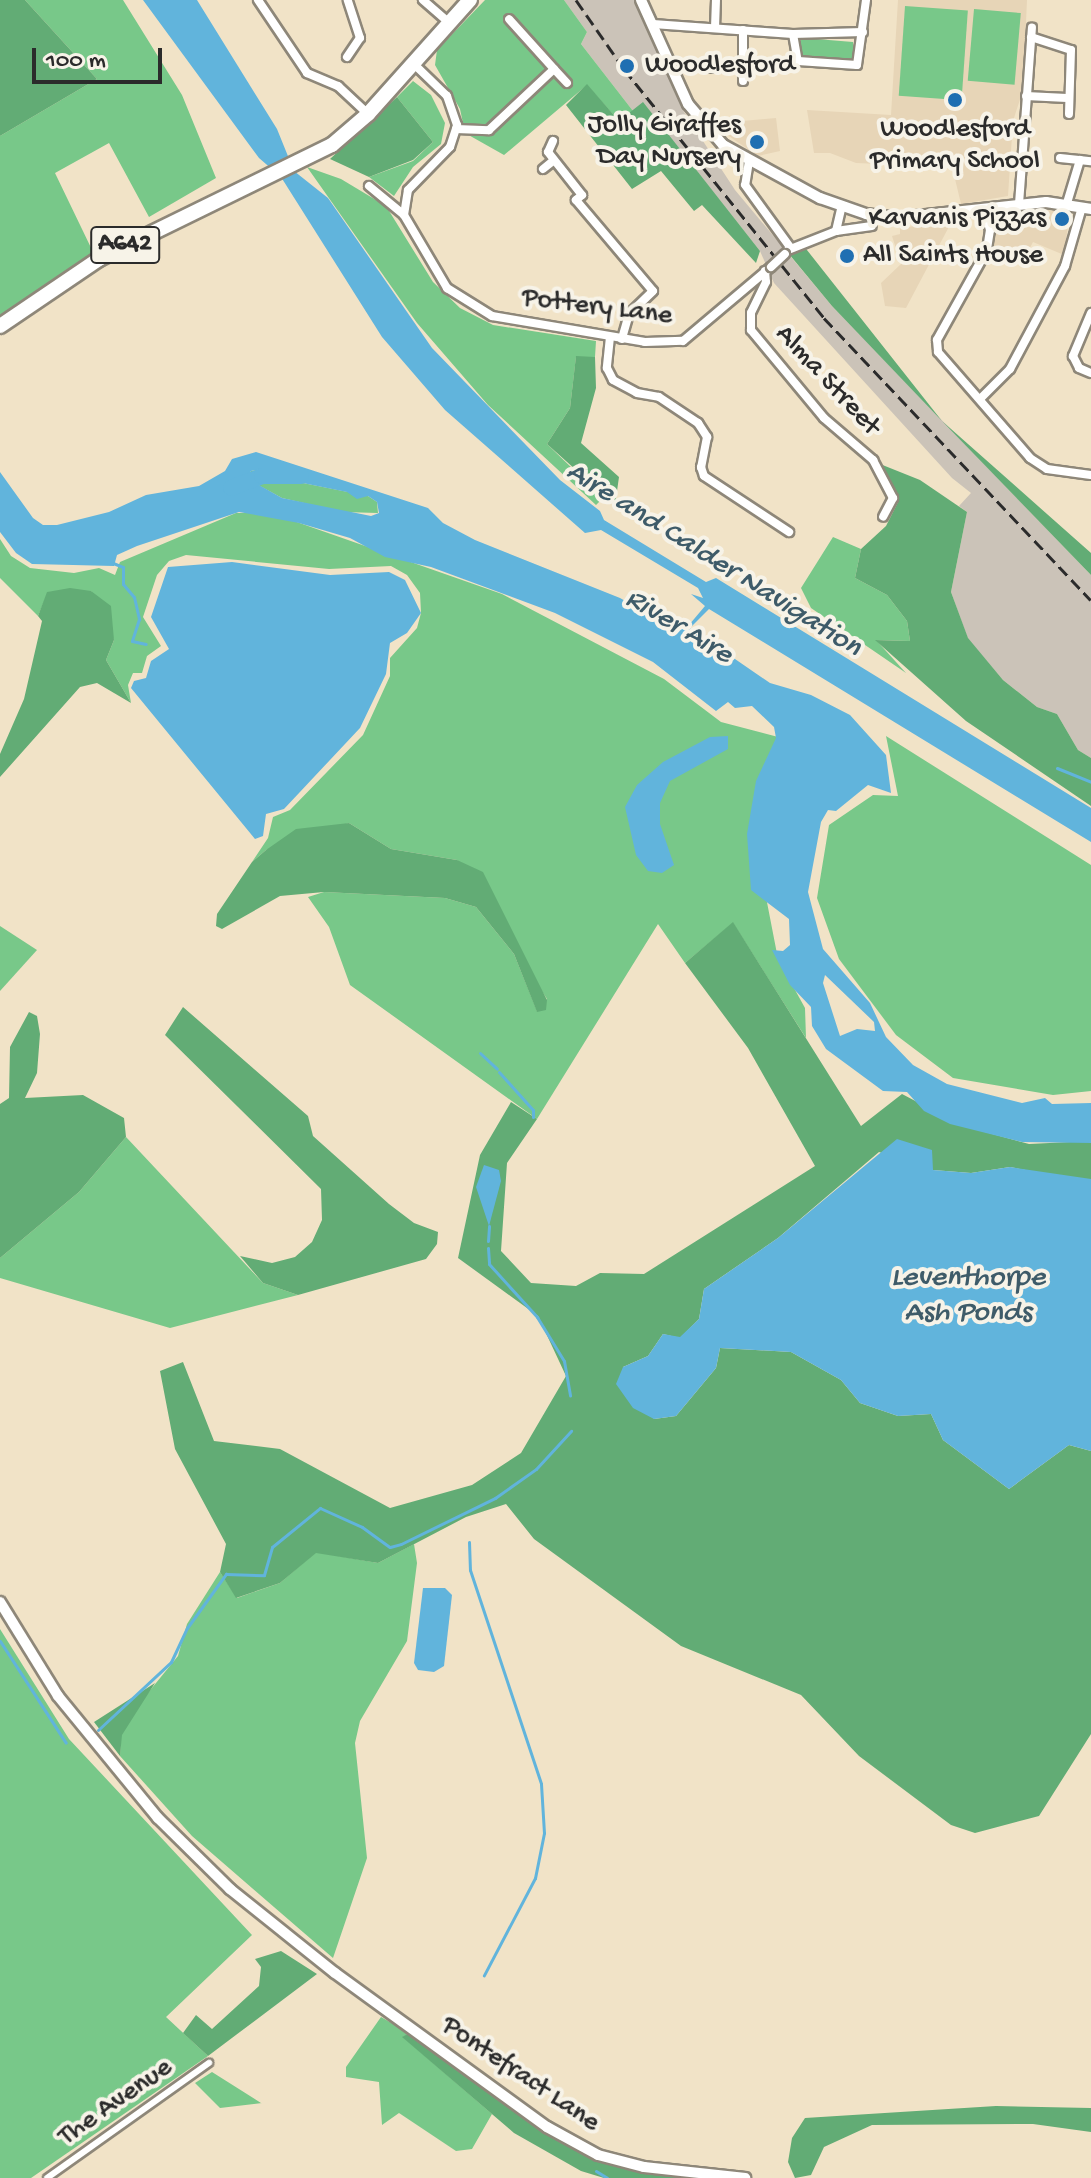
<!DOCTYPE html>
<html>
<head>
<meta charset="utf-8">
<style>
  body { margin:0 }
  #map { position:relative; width:1091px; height:2178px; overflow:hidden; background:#f1e3c7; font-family:"Gochi Hand",sans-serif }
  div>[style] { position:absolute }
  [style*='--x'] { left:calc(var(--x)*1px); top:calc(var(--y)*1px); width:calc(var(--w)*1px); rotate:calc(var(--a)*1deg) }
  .built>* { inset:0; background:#e7d5b7 }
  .industrial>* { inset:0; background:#cbc3b8 }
  .green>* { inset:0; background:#78c889; transform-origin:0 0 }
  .forest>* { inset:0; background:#62ac75 }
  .water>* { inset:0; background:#61b4dc }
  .stream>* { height:3px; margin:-1.5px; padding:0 1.5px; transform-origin:1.5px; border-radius:1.5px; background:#61b4dc }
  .river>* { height:16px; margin:-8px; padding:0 8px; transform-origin:8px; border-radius:8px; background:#61b4dc }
  .roads { filter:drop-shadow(2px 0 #8e8779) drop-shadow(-2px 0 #8e8779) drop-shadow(0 2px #8e8779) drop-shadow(0 -2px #8e8779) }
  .pedestrian>* { height:6px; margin:-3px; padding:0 3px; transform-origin:3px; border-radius:3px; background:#fff }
  .minor>* { height:8px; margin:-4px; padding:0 4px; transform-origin:4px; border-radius:4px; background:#fff }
  .tertiary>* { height:10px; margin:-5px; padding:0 5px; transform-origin:5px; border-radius:5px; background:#fff }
  .primary>* { height:14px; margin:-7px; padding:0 7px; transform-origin:7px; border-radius:7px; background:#fff }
  .rail>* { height:3px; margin-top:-1.5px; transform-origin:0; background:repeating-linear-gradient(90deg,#2b2b2b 0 12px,transparent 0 18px) }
  .bridges { filter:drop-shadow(2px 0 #8e8779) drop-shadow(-2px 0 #8e8779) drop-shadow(0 2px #8e8779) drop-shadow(0 -2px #8e8779) }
  .minor-bridge>* { height:8px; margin:-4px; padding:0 4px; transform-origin:4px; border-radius:4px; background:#fff }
  .dots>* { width:22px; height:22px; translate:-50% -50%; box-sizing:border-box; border:4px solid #f7f3e8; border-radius:50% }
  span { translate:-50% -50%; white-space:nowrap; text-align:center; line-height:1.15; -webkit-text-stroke:8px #f7f3e8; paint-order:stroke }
  .shield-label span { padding:2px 6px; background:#f7f3e8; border:2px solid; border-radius:6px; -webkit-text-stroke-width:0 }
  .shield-label { font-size:26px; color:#2b2b2b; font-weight:700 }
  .poi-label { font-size:28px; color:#2b2b2b }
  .left { translate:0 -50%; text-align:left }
  .right { translate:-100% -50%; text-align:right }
  .street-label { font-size:28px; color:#2b2b2b }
  .water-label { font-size:30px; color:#3e5b69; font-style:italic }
  .scale { position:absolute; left:32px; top:48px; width:130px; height:36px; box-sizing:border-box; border:4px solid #2b2b2b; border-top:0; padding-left:10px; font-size:24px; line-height:28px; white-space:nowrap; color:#2b2b2b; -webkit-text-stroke:6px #f7f3e8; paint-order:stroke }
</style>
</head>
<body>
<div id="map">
  <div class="built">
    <i style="clip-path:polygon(898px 0,1027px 0,1023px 90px,1013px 121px,1008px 196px,961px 204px,950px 158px,925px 156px,926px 166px,856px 163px,830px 153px,814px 153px,807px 110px,891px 115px)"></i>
    <i style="clip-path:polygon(776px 118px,780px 151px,758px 156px,711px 124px)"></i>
    <i style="clip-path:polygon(1040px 210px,1070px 211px,1064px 255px,1033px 242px,1022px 263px,991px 246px,1000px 218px)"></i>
    <i style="clip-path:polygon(952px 221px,906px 308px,885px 306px,881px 283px,901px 264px,892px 236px,900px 234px,900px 228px)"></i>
  </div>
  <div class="industrial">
    <i style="clip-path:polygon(564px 0,636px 0,684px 112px,735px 190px,832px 306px,1091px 575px,1091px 758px,1078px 750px,1057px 714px,1037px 707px,1003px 680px,968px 639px,951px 592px,967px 512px,959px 506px,971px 493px,952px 478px,774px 283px,760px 251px,643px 103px,633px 111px,581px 44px,587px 32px)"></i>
  </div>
  <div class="green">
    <i style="clip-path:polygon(25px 0,123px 0,182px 95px,216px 178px,149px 217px,109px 143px,55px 173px,94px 254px,0 318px,0 136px,97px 79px)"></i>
    <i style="clip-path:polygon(485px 0,564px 0,587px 32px,581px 44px,633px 111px,619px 121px,587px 85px,504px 155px,465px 133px,460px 109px,435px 65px,437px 50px)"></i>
    <i style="left:905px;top:6px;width:63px;height:90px;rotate:4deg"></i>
    <i style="left:974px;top:9px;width:47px;height:72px;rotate:5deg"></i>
    <i style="clip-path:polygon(804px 38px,853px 42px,855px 61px,801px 58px,798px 42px)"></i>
    <i style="clip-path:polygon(413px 81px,431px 95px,445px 123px,441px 144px,413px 167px,394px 196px,369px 177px,413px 161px,433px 142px,397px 97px)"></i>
    <i style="clip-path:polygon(307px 167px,341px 179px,386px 206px,433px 282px,460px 308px,493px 325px,596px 341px,595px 357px,576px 357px,570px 408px,547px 444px,603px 498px,596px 505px,488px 405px,417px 323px)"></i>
    <i style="clip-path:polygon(267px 468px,283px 479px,368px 496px,377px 502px,378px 513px,343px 512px,282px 498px,247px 479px,251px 471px)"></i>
    <i style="clip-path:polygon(236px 513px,271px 513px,502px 594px,664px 679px,721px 722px,782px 738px,758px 856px,778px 959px,805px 1008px,806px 1038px,733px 923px,685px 963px,658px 924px,537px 1119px,350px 985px,329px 927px,308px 897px,324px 892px,445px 898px,476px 907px,514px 954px,537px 1011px,547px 999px,457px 860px,391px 849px,349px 823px,266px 850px,252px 862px,268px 838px,273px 817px,290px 810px,363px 735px,390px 676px,390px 658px,417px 628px,421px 613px,420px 593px,407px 575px,391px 566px,329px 569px,186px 555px,169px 561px,157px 575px,143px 617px,161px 646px,147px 656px,142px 673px,133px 673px,128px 685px,131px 703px,106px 660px,114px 640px,91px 591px,48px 592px,38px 616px,0 578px,0 539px,11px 556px,30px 568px,74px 573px,99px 568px,115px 575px,120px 562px)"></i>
    <i style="clip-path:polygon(833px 537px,861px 549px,855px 578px,887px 595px,907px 621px,910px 641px,876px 640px,906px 673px,811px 608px,801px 588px)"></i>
    <i style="clip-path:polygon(886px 736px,1091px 865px,1091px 1091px,1053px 1095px,953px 1078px,896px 1035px,839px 959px,817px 898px,829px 825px,873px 795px,898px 796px)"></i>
    <i style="clip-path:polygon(0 926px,37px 950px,0 991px)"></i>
    <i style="clip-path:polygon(126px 1137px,263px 1283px,298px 1295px,170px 1328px,0 1278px,0 1258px,79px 1192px)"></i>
    <i style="clip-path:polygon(414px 1544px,417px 1563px,407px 1641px,360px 1721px,355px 1743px,367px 1858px,333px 1958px,192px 1836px,120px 1756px,121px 1735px,134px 1710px,178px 1656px,187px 1624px,220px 1572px,237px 1598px,280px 1583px,316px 1552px,378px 1563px)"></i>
    <i style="clip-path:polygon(0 1629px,69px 1739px,252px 1935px,166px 2017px,208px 2056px,31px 2178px,0 2178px)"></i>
    <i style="clip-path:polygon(381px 2017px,409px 2033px,403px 2037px,492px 2114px,472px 2149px,456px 2151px,399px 2113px,382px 2125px,379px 2082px,346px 2077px,346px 2067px)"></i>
    <i style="clip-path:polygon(212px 2072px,261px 2103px,262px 2103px,220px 2108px,195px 2083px)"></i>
  </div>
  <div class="forest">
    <i style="clip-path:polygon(0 0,25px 0,97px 79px,0 136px)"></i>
    <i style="clip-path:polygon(587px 84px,619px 121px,643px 102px,760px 251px,756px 263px,702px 205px,694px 211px,661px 171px,632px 189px,566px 105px)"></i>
    <i style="clip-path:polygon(397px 97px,433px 142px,413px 160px,369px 177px,330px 159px)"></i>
    <i style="clip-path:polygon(803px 245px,942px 421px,1091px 553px,1091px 575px,942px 421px,832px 306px,789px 254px)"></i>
    <i style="clip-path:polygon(576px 356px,595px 357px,596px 388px,581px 443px,619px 477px,615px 505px,547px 444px,570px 408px)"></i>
    <i style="clip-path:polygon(880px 464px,920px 480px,967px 512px,951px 592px,968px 638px,1003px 680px,1037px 707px,1057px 714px,1078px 750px,1091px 758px,1091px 806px,966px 721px,875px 640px,910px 641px,907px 621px,887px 595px,855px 578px,861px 549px,886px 526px,898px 502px)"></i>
    <i style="clip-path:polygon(70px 588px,91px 591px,111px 606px,114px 640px,106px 660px,131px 703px,97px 683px,80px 687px,0 777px,0 754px,24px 699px,42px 621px,38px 616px,47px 592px)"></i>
    <i style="clip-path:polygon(349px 823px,391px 849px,457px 860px,483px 872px,547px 1000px,546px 1010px,537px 1012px,514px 954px,476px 907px,445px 898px,324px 892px,280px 896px,222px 929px,216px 926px,217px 914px,252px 862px,266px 850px,296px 829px)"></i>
    <i style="clip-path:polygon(733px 922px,861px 1126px,902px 1094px,963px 1126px,1029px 1144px,1091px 1141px,1091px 1179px,1084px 1181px,1010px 1167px,971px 1173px,933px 1170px,879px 1152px,778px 1238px,704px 1289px,699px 1319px,680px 1338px,663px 1334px,648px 1356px,623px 1367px,654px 1419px,676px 1416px,716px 1368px,720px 1348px,791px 1352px,841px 1380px,860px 1403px,898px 1416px,931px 1414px,943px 1440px,1009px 1489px,1069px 1445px,1091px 1451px,1091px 1734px,1039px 1816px,975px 1833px,951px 1825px,859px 1756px,801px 1695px,681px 1646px,534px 1539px,506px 1504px,466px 1517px,378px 1563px,316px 1553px,280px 1583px,236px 1598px,220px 1572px,226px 1544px,175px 1449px,160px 1371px,183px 1362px,214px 1441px,280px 1449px,390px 1508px,472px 1485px,521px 1453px,566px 1376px,538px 1316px,458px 1258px,480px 1155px,511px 1102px,537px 1119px,507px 1163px,501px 1251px,531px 1283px,576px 1286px,600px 1273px,644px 1274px,815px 1166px,748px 1048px,685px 963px)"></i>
    <i style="clip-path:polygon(183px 1007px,308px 1116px,313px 1136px,389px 1204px,414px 1223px,438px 1232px,437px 1244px,426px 1259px,298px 1295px,263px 1283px,240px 1256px,272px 1263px,295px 1257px,312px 1242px,322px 1220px,321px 1189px,165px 1035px)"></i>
    <i style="clip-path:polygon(29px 1012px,37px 1016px,40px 1034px,37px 1073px,25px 1098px,83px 1095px,124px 1118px,126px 1137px,79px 1192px,0 1258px,0 1104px,9px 1098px,10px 1047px)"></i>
    <i style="clip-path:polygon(155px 1683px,122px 1735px,120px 1756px,94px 1722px)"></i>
    <i style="clip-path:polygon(281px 1951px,317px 1974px,208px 2056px,183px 2033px,196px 2015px,212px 2029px,259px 1986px,261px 1967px,255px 1959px)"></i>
    <i style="clip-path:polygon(409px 2033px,512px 2110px,578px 2150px,613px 2166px,722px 2178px,604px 2178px,581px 2171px,514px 2133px,402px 2037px)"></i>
    <i style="clip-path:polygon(996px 2106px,1091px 2108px,1091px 2132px,1033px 2124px,872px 2125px,824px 2147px,811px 2175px,795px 2178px,788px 2162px,792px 2138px,805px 2118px)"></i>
  </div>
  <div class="water">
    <i style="clip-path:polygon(evenodd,143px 0,197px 0,277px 129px,294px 171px,328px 198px,432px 348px,560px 480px,600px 511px,604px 520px,706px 582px,716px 578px,1091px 808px,1091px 842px,709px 609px,690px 628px,770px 683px,811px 695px,850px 715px,886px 755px,891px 793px,868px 785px,836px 811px,828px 810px,821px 822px,808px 892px,823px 949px,870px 1003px,886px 1037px,913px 1065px,947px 1084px,1022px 1103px,1045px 1098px,1052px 1104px,1091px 1103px,1091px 1143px,1022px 1142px,950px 1124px,924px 1111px,907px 1092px,883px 1091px,826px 1049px,812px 1026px,811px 1007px,790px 985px,772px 950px,783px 951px,790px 945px,789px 919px,751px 890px,747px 834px,756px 781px,776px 738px,774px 727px,752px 706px,735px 708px,728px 702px,716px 711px,653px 662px,555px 613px,431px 567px,385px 557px,350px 538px,299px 523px,239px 512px,137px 546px,117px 555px,114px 566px,32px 564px,16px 553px,0 532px,0 472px,33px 518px,43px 525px,57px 525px,109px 512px,146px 495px,199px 486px,225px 471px,232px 459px,256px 452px,428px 508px,443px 523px,475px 540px,620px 598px,673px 628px,689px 625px,705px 606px,691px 594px,703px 598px,698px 588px,601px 530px,585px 533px,445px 410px,382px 337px,281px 177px,259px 158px,143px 0,267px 468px,283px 479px,347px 492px,357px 499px,368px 496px,377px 502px,379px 513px,371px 516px,282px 498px,248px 479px,251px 471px,267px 468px,143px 0,825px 975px,874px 1022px,875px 1031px,857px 1029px,840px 1036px,823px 983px,825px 975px)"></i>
    <i style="clip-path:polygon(232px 562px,330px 575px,389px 572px,405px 580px,421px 613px,407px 633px,390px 643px,386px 674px,360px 728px,284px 809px,266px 814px,263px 836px,255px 839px,131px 688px,134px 681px,146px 678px,151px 661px,169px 649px,151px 617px,168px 567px)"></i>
    <i style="clip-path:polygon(728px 736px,728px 749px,670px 781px,660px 803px,660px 824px,674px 865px,662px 873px,648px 871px,636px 855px,625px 807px,637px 785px,663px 762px,710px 737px)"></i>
    <i style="clip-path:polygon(897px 1139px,932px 1150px,933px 1170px,971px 1173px,1010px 1167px,1091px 1179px,1091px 1451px,1069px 1445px,1009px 1489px,943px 1440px,931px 1414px,898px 1416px,860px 1403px,841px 1380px,791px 1352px,720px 1348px,716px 1368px,676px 1416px,654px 1419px,633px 1408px,616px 1384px,623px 1367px,648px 1356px,663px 1334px,680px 1337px,699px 1319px,704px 1289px,778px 1238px)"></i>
    <i style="clip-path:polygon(484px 1165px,499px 1170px,501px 1181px,489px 1226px,476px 1187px)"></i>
    <i style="clip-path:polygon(423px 1588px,445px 1588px,452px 1595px,444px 1666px,434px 1672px,418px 1670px,414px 1663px)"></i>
  </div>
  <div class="stream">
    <i style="--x:113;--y:563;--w:11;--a:22"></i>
    <i style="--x:123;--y:567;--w:17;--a:90"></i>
    <i style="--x:123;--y:584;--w:17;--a:50"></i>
    <i style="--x:134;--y:597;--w:23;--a:77"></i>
    <i style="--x:139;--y:619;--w:23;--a:108"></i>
    <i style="--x:132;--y:641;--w:14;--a:12"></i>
    <i style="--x:1057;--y:768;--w:37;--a:22"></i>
    <i style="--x:480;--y:1053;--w:23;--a:43"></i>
    <i style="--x:499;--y:1072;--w:51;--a:48.2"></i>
    <i style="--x:533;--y:1110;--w:7;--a:90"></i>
    <i style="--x:488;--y:1241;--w:15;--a:-86"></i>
    <i style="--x:488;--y:1248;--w:16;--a:86"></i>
    <i style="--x:489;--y:1264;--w:72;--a:47.8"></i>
    <i style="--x:537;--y:1317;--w:52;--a:58.5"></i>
    <i style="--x:564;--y:1361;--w:35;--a:80"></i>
    <i style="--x:469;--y:1542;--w:28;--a:88"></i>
    <i style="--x:470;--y:1570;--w:225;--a:71.6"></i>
    <i style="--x:541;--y:1784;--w:49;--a:86.5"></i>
    <i style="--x:544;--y:1833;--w:46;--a:101.3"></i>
    <i style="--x:535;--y:1878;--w:110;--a:117.7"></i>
    <i style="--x:0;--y:1641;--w:121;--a:57.1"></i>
    <i style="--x:98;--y:1730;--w:100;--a:-43"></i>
    <i style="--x:171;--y:1662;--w:38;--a:-65"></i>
    <i style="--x:187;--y:1628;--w:67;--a:-54.2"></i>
    <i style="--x:226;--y:1574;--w:38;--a:2"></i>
    <i style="--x:264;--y:1575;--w:29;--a:-74"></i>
    <i style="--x:272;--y:1547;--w:62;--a:-39.1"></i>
    <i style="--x:320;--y:1508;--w:46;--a:24.3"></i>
    <i style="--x:362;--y:1527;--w:34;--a:36"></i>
    <i style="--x:390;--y:1547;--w:11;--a:-15"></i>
    <i style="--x:401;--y:1544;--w:105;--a:-26.1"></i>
    <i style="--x:495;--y:1498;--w:50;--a:-35.3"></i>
    <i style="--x:536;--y:1469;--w:52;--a:-47.4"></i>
    <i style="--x:596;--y:2171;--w:13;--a:32"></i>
  </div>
  <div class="river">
    <i style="--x:231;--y:488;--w:33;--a:-21"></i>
    <i style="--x:262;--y:476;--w:39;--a:0"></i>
  </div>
  <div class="roads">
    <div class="pedestrian">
      <i style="--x:47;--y:2178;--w:199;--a:-35.4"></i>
    </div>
    <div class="minor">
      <i style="--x:258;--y:0;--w:88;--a:56.1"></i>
      <i style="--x:307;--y:73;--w:34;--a:23"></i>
      <i style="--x:338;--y:86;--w:41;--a:43"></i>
      <i style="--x:423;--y:0;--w:35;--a:41"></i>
      <i style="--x:653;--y:24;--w:140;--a:4.1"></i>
      <i style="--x:793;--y:34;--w:70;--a:-1.6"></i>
      <i style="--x:715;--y:28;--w:28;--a:-88"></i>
      <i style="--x:743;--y:30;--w:51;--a:90"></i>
      <i style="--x:793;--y:34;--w:27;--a:80"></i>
      <i style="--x:798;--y:61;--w:59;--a:3.9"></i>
      <i style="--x:857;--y:65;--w:66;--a:-82.1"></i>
      <i style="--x:1031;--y:37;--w:42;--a:18"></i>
      <i style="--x:1071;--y:50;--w:64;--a:91.8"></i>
      <i style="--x:347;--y:57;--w:23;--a:-56"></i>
      <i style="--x:360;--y:38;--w:40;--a:-108"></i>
      <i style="--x:710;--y:68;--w:33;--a:0"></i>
      <i style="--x:554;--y:69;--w:19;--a:47"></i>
      <i style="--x:1026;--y:96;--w:41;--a:2.8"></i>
      <i style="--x:456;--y:129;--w:33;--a:2"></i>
      <i style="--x:489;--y:130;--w:89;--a:-43.2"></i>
      <i style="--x:554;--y:69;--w:67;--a:-132"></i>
      <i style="--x:553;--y:141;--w:12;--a:114"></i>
      <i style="--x:548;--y:152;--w:55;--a:51.7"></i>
      <i style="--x:582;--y:195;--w:8;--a:140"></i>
      <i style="--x:576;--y:200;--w:119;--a:49.8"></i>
      <i style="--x:653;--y:291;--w:33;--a:136"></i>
      <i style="--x:629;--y:314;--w:26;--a:106"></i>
      <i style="--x:1060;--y:158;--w:31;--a:6"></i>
      <i style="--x:749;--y:161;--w:24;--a:99"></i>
      <i style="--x:745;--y:185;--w:77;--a:54"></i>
      <i style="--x:543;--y:169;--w:13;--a:-39"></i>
      <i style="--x:369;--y:186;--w:45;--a:39.6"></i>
      <i style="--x:404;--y:215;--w:85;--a:59.5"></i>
      <i style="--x:447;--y:288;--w:53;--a:31.9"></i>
      <i style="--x:492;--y:316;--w:155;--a:9.6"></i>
      <i style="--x:645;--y:342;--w:38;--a:-2"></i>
      <i style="--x:683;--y:341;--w:115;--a:-40.1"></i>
      <i style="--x:1067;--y:203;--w:45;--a:-73.2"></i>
      <i style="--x:1019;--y:204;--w:177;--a:-85.8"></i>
      <i style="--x:984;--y:209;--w:22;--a:74"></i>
      <i style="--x:990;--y:230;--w:20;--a:99"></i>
      <i style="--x:987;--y:250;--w:103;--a:119.1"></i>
      <i style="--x:937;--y:340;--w:12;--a:85"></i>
      <i style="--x:938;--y:352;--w:140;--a:49"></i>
      <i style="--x:1030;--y:458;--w:20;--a:33"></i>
      <i style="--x:1047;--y:469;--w:44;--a:7.8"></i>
      <i style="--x:404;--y:215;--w:25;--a:-81"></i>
      <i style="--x:408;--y:190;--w:60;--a:-45.7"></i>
      <i style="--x:450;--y:147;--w:23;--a:-72"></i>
      <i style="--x:457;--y:125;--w:31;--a:-109"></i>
      <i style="--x:447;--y:96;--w:47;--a:-135.9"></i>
      <i style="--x:836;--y:231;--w:36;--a:-8"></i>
      <i style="--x:788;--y:250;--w:52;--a:-21.6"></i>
      <i style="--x:836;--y:231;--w:26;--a:-77"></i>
      <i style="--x:765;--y:271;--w:11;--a:85"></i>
      <i style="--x:766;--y:282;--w:34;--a:116"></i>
      <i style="--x:751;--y:313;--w:17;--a:90"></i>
      <i style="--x:751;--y:330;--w:114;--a:50.3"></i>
      <i style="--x:824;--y:418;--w:65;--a:40.6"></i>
      <i style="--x:873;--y:460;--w:43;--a:62.2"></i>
      <i style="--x:893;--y:498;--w:21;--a:118"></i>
      <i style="--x:1091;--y:313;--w:47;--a:112.7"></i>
      <i style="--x:1073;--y:356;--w:13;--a:63"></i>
      <i style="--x:1079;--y:368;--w:13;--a:23"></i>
      <i style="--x:610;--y:337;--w:31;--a:96"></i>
      <i style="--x:607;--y:368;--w:13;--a:63"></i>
      <i style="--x:613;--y:380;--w:27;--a:28"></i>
      <i style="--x:637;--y:393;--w:22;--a:10"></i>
      <i style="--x:659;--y:397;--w:47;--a:33.7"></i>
      <i style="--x:698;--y:423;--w:17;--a:57"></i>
      <i style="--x:707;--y:437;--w:31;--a:101"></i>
      <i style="--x:701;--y:467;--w:9;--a:72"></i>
      <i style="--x:704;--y:476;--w:102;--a:33.4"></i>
      <i style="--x:981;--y:398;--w:41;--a:-45"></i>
      <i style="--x:1010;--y:369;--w:117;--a:-61.9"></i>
      <i style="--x:1065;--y:266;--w:61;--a:-73.9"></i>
    </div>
    <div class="tertiary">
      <i style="--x:641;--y:0;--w:114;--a:65.7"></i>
      <i style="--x:688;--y:104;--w:54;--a:49.5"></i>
      <i style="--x:723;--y:145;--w:111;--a:28.7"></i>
      <i style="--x:820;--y:198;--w:49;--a:19.2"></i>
      <i style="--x:866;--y:214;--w:32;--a:7"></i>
      <i style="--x:898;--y:218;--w:149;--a:-6.2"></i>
      <i style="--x:1046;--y:202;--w:46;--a:8.8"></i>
      <i style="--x:0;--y:1602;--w:110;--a:58.3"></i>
      <i style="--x:58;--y:1696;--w:158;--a:50.7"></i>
      <i style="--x:158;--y:1818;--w:101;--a:44.6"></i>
      <i style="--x:230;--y:1889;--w:134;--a:38.7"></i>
      <i style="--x:335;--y:1973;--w:262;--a:36"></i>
      <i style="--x:547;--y:2127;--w:58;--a:28.8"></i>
      <i style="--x:598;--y:2155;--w:48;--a:14.6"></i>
      <i style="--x:644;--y:2167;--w:102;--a:6.2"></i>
    </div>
    <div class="primary">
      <i style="--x:0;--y:326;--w:120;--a:-34.1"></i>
      <i style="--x:99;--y:259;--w:259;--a:-26.1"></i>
      <i style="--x:332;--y:145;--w:48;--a:-40.7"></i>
      <i style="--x:368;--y:114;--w:153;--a:-48.2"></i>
    </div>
  </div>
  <div class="rail">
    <i style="--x:576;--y:0;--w:84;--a:55.2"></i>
    <i style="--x:624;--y:69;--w:319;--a:51.2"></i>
    <i style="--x:824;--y:318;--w:388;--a:46.6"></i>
  </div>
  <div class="bridges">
    <div class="minor-bridge">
      <i style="--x:771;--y:267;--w:19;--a:-43"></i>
    </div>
  </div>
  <div class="dots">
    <i style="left:627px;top:66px;background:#1f6fb2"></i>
    <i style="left:955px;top:100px;background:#1f6fb2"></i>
    <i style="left:757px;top:142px;background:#1f6fb2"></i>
    <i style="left:1062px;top:219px;background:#1f6fb2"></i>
    <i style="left:847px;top:256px;background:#1f6fb2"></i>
  </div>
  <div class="shield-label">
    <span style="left:125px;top:245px">A642</span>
  </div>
  <div class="poi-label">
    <span class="left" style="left:645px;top:66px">Woodlesford</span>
    <span class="right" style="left:741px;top:142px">Jolly Giraffes<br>Day Nursery</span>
    <span style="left:955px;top:146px">Woodlesford<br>Primary School</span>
    <span class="right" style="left:1046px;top:219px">Karvanis Pizzas</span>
    <span class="left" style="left:863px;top:256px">All Saints House</span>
  </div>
  <div class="street-label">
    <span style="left:597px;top:308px;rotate:7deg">Pottery Lane</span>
    <span style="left:827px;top:381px;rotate:47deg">Alma Street</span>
    <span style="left:520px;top:2075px;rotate:34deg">Pontefract Lane</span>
    <span style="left:116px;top:2103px;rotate:-35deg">The Avenue</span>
  </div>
  <div class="water-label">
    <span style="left:713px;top:561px;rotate:32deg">Aire and Calder Navigation</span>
    <span style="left:678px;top:628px;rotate:31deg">River Aire</span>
    <span style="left:968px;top:1296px">Leventhorpe<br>Ash Ponds</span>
  </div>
  <div class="scale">100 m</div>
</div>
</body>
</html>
